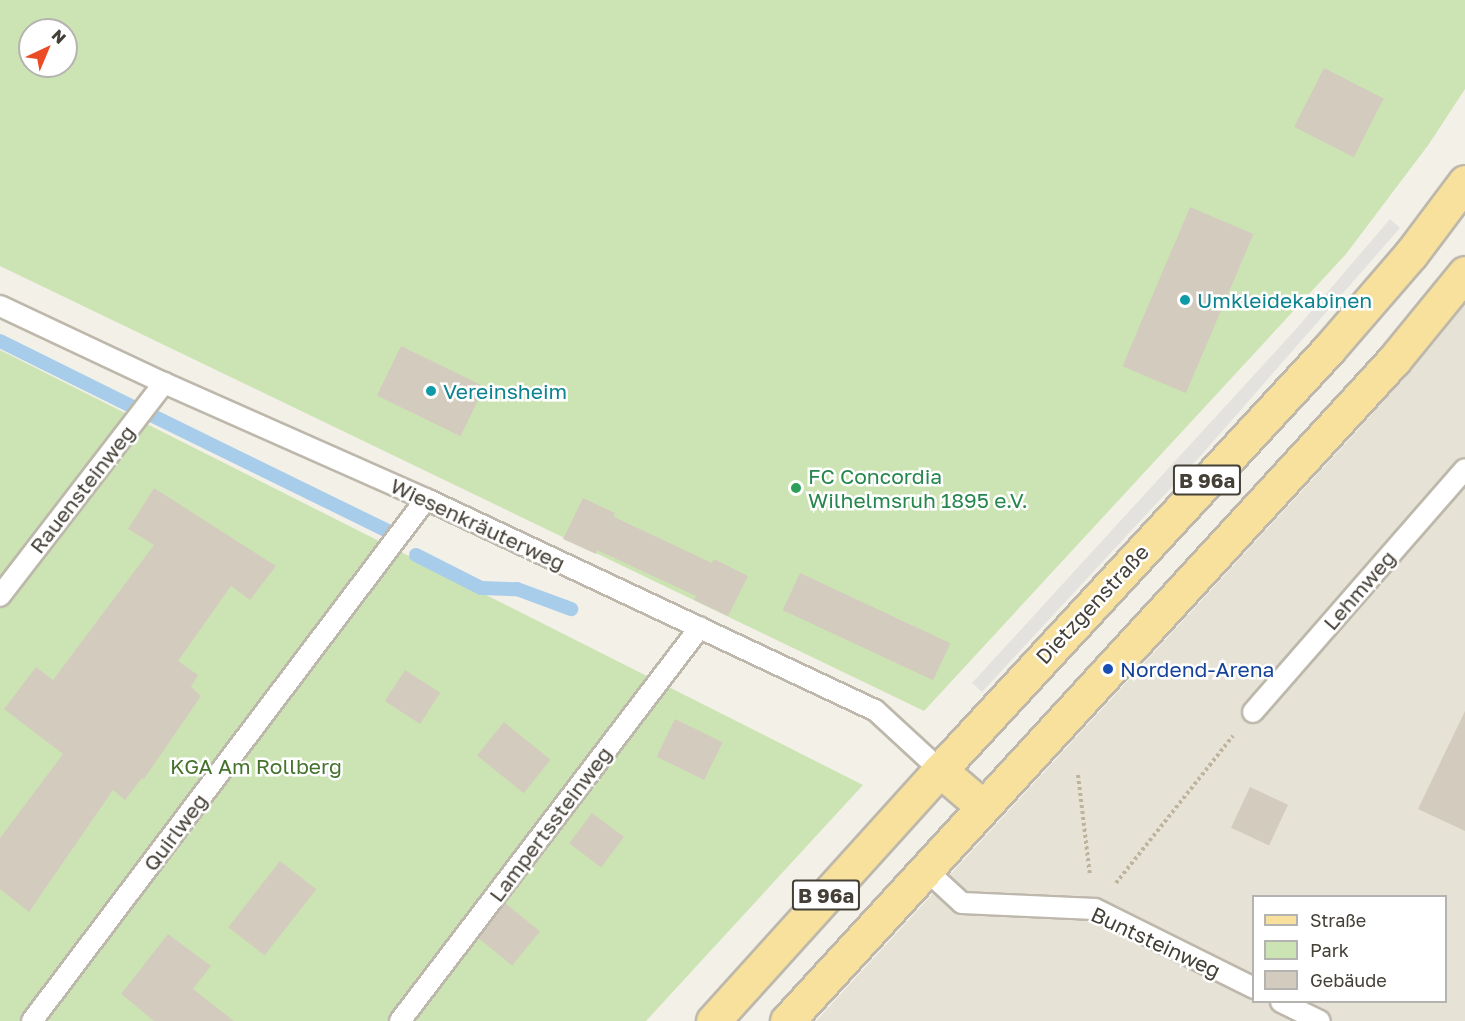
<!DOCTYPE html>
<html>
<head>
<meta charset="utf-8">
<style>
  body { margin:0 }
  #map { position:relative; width:1465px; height:1021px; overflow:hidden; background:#f3f0e8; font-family:"Golos Text",sans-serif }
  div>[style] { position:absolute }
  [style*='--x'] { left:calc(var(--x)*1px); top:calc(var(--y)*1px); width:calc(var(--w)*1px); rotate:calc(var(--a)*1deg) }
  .residential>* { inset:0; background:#e6e2d6 }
  .green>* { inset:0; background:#cce4b3 }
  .parking>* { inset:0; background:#e4e2df }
  .stream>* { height:14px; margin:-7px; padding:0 7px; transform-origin:7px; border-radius:7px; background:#a8cdeb }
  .building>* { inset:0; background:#d3ccbe; transform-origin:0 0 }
  .path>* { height:4px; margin-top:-2px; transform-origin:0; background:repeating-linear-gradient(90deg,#beb49d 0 3px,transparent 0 6px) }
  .roads { filter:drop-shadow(2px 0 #bdb8ab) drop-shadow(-2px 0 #bdb8ab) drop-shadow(0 2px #bdb8ab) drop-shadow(0 -2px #bdb8ab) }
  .service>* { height:20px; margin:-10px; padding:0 10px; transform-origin:10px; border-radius:10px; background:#fff }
  .primary>* { height:33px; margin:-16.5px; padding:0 16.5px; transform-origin:16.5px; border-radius:16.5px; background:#f7e19c }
  .dots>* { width:16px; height:16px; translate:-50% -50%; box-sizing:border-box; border:3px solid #fff; border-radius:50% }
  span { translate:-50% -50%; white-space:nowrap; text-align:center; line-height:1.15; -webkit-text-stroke:5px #fff; paint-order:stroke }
  .shield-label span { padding:2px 4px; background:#fff; border:2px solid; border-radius:4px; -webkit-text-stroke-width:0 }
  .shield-label { font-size:20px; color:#454037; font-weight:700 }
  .culture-label { font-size:21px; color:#0d838f }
  .left { translate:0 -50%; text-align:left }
  .leisure-label { font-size:21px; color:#27864d }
  .street-label { font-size:21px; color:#454037 }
  .transit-label { font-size:21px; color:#164399 }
  .park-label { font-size:21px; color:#45732e }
  .legend { position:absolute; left:1252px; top:895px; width:195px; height:108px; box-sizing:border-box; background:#fff; border:2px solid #b5b3af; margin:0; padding:8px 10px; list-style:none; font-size:18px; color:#454037 }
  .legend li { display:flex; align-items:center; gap:12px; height:30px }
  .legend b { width:30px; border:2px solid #b5b3af }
  .north { position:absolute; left:18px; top:18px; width:60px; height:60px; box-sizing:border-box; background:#fff; border:2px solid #b5b3af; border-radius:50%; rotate:44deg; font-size:16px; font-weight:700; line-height:24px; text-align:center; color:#454037 }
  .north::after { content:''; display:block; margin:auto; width:21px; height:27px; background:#eb4c26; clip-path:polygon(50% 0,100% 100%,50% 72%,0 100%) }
</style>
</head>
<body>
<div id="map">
  <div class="residential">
    <i style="clip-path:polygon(evenodd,1465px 303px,1465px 1021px,816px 1021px,1367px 420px,1465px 303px,1254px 896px,1446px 896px,1446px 1002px,1254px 1002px,1254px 896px)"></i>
  </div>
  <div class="green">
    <i style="clip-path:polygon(evenodd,0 0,1465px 0,1465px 89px,1429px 144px,1346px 254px,924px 711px,0 266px,0 0,30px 30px,66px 30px,66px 66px,30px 66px,30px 30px)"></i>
    <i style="clip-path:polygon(0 350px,863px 785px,646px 1021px,0 1021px)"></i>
  </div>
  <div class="parking">
    <i style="clip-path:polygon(1390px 219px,1400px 228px,1204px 452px,982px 692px,972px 683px,1296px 329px)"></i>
  </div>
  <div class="stream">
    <i style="--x:0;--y:341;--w:148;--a:26.4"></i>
    <i style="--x:153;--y:416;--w:264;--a:26.1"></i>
    <i style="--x:416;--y:555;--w:73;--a:26.9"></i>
    <i style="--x:481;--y:588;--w:36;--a:2"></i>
    <i style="--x:517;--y:589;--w:58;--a:20.3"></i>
  </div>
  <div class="building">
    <i style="left:1324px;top:68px;width:67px;height:66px;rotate:27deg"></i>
    <i style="left:1190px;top:207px;width:69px;height:173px;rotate:23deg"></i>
    <i style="left:401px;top:346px;width:93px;height:55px;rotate:26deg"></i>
    <i style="clip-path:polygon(154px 488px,276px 566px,250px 600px,231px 586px,178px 661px,198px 675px,191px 687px,201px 696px,144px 779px,142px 778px,125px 800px,113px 790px,29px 912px,0 889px,0 838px,63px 754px,4px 709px,36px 667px,53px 680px,154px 545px,128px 529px)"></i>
    <i style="clip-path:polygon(583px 498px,615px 513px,614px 517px,712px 563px,714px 559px,748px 576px,728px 616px,694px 600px,696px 596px,597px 550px,596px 554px,563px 539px)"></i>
    <i style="left:800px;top:573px;width:166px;height:41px;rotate:25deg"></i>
    <i style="left:405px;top:670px;width:42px;height:37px;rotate:33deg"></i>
    <i style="clip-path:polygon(1465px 711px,1465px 831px,1418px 809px)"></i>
    <i style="left:675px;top:719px;width:53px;height:42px;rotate:26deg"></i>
    <i style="left:504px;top:722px;width:60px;height:43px;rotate:39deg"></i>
    <i style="left:1250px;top:787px;width:42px;height:45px;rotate:25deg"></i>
    <i style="left:592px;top:813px;width:40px;height:38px;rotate:37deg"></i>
    <i style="left:280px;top:861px;width:46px;height:84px;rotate:38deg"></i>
    <i style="left:505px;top:903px;width:45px;height:44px;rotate:39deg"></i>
    <i style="clip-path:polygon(168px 934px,211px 966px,193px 989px,234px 1021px,154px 1021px,121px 994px)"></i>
  </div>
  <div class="path">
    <i style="--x:1078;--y:775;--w:101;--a:83.2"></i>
    <i style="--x:1116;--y:883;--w:188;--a:-51.5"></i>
  </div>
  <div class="roads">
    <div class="service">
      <i style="--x:0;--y:306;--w:181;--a:25.2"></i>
      <i style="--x:164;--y:383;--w:287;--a:23.9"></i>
      <i style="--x:426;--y:499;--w:496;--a:25.2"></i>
      <i style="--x:875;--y:710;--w:88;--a:42.7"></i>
      <i style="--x:0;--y:596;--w:269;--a:-52.4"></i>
      <i style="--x:1253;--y:712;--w:322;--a:-48.9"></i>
      <i style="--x:925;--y:869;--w:50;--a:42.6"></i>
      <i style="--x:962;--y:903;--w:133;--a:2.6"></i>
      <i style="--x:1095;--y:909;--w:178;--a:26.4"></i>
      <i style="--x:1281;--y:1002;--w:43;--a:26"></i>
      <i style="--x:32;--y:1021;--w:654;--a:-52.95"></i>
      <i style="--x:400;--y:1021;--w:495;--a:-52.7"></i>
    </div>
    <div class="primary">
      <i style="--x:940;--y:770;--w:55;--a:40.6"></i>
      <i style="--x:713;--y:1021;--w:338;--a:-47.9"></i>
      <i style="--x:940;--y:770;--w:572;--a:-47.27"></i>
      <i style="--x:1328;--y:350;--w:127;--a:-49.2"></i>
      <i style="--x:1411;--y:254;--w:90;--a:-53.1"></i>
      <i style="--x:787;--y:1021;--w:897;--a:-47.44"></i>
      <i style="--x:1394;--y:360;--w:112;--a:-50.8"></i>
    </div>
  </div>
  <div class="dots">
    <i style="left:1185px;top:300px;background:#0f9aa8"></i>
    <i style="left:431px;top:391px;background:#0f9aa8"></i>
    <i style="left:796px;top:488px;background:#2e9e5b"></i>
    <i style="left:1108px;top:669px;background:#1a4fb4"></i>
  </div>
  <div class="shield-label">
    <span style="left:1207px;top:480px">B 96a</span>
    <span style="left:826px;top:895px">B 96a</span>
  </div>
  <div class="culture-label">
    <span class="left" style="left:1197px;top:300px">Umkleidekabinen</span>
    <span class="left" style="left:443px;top:391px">Vereinsheim</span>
  </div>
  <div class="leisure-label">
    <span class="left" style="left:808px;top:488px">FC Concordia<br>Wilhelmsruh 1895 e.V.</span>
  </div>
  <div class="street-label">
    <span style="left:82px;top:489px;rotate:-52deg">Rauensteinweg</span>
    <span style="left:478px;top:524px;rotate:25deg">Wiesenkräuterweg</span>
    <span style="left:1359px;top:590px;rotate:-49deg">Lehmweg</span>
    <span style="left:1092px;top:604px;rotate:-47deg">Dietzgenstraße</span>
    <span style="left:550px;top:824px;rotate:-53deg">Lampertssteinweg</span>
    <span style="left:175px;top:832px;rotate:-53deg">Quirlweg</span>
    <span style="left:1156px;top:942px;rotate:25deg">Buntsteinweg</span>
  </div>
  <div class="transit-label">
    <span class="left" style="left:1120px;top:669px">Nordend-Arena</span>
  </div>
  <div class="park-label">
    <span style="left:256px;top:766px">KGA Am Rollberg</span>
  </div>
  <ul class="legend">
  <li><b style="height:8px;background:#f7e19c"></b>Straße</li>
  <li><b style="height:16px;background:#cce4b3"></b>Park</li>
  <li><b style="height:16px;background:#d3ccbe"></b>Gebäude</li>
  </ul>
  <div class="north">N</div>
</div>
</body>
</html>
